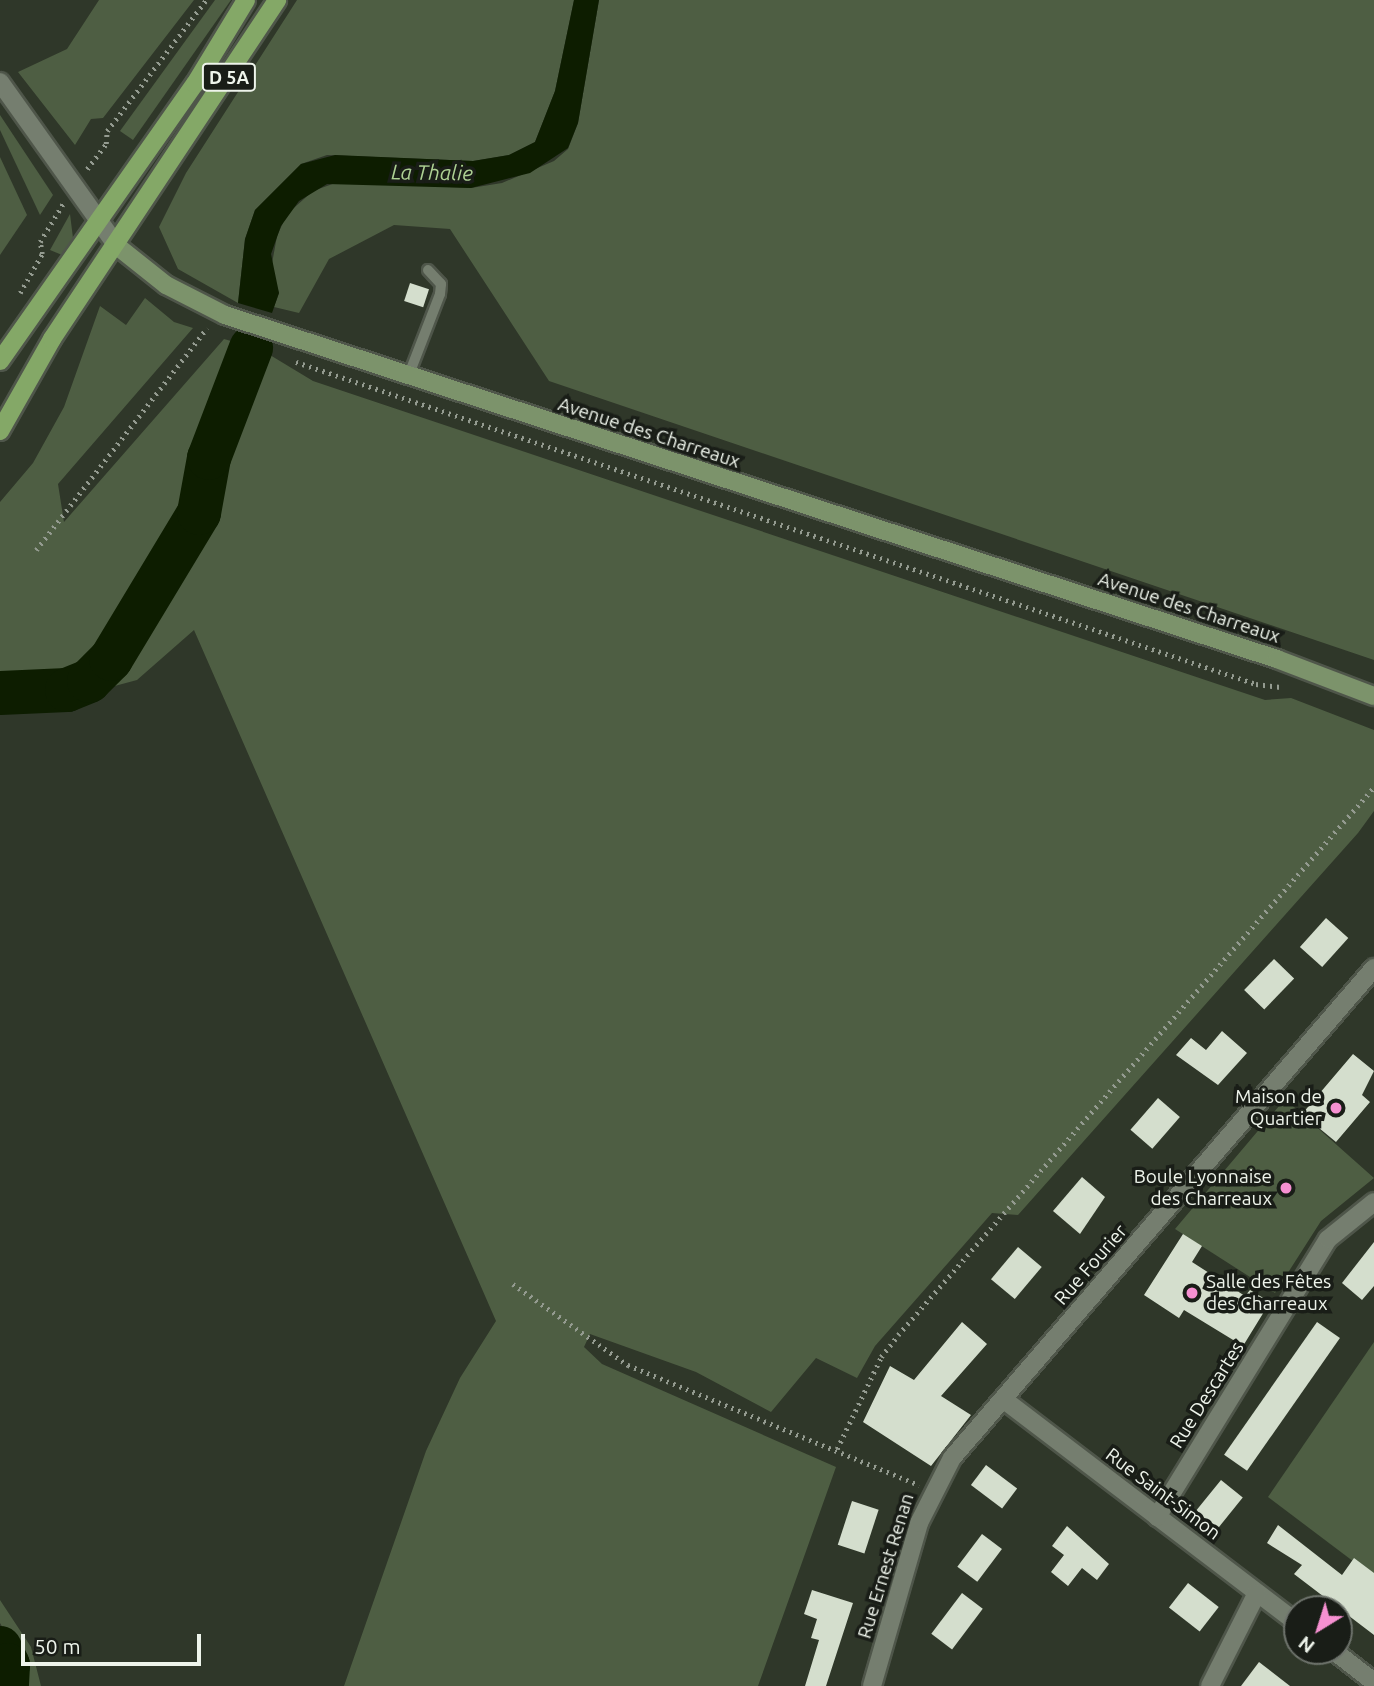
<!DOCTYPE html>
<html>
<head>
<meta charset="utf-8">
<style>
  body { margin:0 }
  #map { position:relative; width:1374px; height:1686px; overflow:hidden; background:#2f3729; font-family:Ubuntu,sans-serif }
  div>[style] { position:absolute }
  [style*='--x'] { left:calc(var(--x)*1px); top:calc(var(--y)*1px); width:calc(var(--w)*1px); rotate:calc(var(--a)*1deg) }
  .green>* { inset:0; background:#4e5e43 }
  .water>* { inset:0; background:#0d1d00 }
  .river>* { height:44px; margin:-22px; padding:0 22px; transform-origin:22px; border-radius:22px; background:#0d1d00 }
  .building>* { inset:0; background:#d4decd; transform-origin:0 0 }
  .path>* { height:4.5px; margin-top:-2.25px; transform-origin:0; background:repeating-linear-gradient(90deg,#949b90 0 2px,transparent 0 7px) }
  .roads { filter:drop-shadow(2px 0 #4f564a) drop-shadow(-2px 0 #4f564a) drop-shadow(0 2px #4f564a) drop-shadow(0 -2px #4f564a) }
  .service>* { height:10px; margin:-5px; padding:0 5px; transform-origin:5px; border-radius:5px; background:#757e6f }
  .minor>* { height:18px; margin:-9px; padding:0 9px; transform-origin:9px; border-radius:9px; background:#757e6f }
  .tertiary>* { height:18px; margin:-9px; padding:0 9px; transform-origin:9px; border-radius:9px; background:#757e6f }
  .secondary>* { height:18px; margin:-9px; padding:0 9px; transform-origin:9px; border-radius:9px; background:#7c936b }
  .primary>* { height:18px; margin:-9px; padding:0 9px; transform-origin:9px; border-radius:9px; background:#84a867 }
  .dots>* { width:19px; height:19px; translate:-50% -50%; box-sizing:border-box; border:4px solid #191d17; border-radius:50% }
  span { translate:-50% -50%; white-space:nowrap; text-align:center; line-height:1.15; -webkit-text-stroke:7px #191d17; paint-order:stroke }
  .shield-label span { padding:2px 5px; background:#191d17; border:2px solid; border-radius:5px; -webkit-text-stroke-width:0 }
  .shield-label { font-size:18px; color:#eef4eb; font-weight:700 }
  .street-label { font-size:19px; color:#eef4eb }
  .poi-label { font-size:19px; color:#eef4eb }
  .right { translate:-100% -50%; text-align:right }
  .left { translate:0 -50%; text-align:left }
  .water-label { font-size:21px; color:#add093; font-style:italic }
  .north { position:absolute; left:1283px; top:1595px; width:70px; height:70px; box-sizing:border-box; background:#191d17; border:2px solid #6e736c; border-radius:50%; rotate:218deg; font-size:19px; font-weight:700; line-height:28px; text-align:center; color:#eef4eb }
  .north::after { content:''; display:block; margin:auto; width:24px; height:32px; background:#f690d1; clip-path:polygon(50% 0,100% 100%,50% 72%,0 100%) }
  .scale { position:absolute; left:21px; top:1634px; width:180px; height:32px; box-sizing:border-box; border:4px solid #eef4eb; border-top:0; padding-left:9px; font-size:21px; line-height:24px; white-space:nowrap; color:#eef4eb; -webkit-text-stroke:5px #191d17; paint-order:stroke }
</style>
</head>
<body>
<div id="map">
  <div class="green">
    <i style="clip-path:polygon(99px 0,194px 0,103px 118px,91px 119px,75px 145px,18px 72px,67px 49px)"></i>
    <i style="clip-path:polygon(215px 0,231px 0,133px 140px,120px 131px)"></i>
    <i style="clip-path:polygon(297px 0,574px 0,555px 91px,535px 142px,509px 155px,473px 161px,327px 155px,301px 164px,255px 210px,245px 239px,238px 303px,178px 269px,159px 227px,186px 173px)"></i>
    <i style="clip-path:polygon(599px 0,1374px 0,1374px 660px,549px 381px,450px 229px,394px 225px,329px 259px,299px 313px,274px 307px,279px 293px,271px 269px,277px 236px,287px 214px,313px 191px,338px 182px,471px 188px,502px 183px,554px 161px,568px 149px,578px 123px)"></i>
    <i style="clip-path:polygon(0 115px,53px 195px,40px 215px,0 130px)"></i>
    <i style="clip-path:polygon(0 157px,27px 215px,0 255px)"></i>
    <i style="clip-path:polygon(70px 214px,73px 238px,62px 255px,50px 250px)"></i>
    <i style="clip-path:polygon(145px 298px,174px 322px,193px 328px,58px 484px,64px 522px,224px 339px,238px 343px,202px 437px,188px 508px,167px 548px,73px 675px,0 681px,0 502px,33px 463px,64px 407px,100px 306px,126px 325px)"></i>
    <i style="clip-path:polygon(265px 352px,313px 381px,1265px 700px,1291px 698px,1374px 730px,1374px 811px,1358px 833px,1018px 1215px,992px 1213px,875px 1346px,857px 1378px,816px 1358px,771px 1412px,696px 1372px,590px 1334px,584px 1347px,602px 1364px,836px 1467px,758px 1686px,344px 1686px,426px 1451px,460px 1378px,496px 1321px,194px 630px,137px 680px,111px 687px,203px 548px,216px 475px)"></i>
    <i style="clip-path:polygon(1285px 1099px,1374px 1178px,1321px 1221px,1275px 1293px,1175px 1229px)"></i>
    <i style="clip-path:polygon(1374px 1342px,1374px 1577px,1268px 1497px)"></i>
    <i style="clip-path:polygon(0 1600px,31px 1647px,41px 1686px,24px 1686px,23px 1664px,0 1623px)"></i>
  </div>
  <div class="water">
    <i style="clip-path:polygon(574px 0,599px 0,578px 123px,568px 148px,530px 173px,471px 188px,327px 184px,299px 201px,281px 226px,271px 254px,279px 293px,272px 313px,238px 303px,245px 239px,255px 210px,301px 164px,335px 155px,473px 161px,509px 155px,535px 142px,555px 91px)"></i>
  </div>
  <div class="river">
    <i style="--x:0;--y:693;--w:67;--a:-2.6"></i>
    <i style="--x:67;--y:690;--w:24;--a:-22"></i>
    <i style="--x:89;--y:681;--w:31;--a:-45"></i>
    <i style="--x:111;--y:659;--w:170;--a:-58.9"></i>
    <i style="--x:199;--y:513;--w:56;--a:-79.7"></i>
    <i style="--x:209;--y:458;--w:118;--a:-69.1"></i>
    <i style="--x:0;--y:1648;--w:19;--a:65"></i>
    <i style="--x:8;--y:1665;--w:21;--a:93"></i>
  </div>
  <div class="building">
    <i style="left:410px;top:283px;width:20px;height:19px;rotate:18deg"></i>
    <i style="left:1326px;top:918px;width:30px;height:39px;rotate:42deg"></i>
    <i style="left:1274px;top:959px;width:28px;height:43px;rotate:44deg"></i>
    <i style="clip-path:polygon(1222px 1031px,1247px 1053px,1218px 1085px,1176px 1055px,1191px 1038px,1206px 1050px)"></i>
    <i style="clip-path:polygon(1353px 1054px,1374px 1071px,1362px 1095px,1370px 1102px,1336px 1142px,1302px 1114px)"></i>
    <i style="left:1158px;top:1098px;width:29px;height:42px;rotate:41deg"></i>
    <i style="clip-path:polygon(1082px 1177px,1105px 1197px,1080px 1234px,1053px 1211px)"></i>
    <i style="clip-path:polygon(1183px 1234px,1202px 1246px,1192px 1262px,1245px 1296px,1250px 1290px,1270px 1302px,1243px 1346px,1184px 1310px,1179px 1318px,1144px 1295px)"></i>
    <i style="clip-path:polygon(1374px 1242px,1374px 1286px,1362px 1300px,1342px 1283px)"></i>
    <i style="left:1018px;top:1247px;width:31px;height:42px;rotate:40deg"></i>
    <i style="clip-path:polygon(962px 1322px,987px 1344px,941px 1396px,971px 1415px,931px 1466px,863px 1422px,890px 1366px,914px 1380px)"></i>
    <i style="left:1317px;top:1322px;width:28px;height:162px;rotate:35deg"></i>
    <i style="left:986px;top:1465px;width:39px;height:25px;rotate:37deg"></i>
    <i style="left:1221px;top:1480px;width:28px;height:40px;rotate:39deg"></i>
    <i style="left:852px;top:1501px;width:28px;height:46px;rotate:18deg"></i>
    <i style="clip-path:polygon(1278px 1525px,1342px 1575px,1354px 1558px,1374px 1573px,1374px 1635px,1294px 1574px,1302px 1565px,1267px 1543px)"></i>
    <i style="clip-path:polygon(1067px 1526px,1109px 1564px,1097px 1580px,1082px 1568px,1068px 1586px,1051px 1572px,1064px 1555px,1052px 1546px)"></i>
    <i style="left:982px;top:1534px;width:25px;height:41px;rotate:37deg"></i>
    <i style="left:1188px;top:1583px;width:39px;height:31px;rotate:38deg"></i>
    <i style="clip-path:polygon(812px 1590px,853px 1603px,826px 1686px,805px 1686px,819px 1640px,811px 1638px,817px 1619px,804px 1614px)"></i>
    <i style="left:962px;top:1593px;width:26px;height:51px;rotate:37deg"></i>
    <i style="clip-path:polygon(1259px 1662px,1290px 1686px,1241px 1686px)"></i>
  </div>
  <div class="path">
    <i style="--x:87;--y:169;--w:31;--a:-53"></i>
    <i style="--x:106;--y:144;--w:13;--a:-86"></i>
    <i style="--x:107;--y:131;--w:164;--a:-52.9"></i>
    <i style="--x:20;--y:293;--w:45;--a:-60.6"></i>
    <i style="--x:42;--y:254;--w:12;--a:-99"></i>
    <i style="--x:40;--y:242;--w:47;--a:-59"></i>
    <i style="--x:296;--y:362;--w:1013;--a:18.54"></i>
    <i style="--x:1256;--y:684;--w:25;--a:7"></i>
    <i style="--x:36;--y:550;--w:280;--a:-52.4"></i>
    <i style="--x:513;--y:1284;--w:141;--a:35.2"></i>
    <i style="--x:628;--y:1365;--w:315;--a:22.4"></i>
    <i style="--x:837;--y:1449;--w:102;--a:-64.4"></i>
    <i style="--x:881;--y:1357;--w:28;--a:-52"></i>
    <i style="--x:898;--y:1335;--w:726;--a:-49.02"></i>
  </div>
  <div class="roads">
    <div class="service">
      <i style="--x:408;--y:377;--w:89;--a:-68.9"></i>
      <i style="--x:440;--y:294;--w:10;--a:-84"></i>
      <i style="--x:441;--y:284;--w:19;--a:-133"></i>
    </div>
    <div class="minor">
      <i style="--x:1003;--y:1399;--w:370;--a:37.3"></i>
      <i style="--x:1157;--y:1517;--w:326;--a:-58.4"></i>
      <i style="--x:1328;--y:1239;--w:59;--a:-38.8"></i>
      <i style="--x:1334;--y:1651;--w:51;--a:37.8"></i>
      <i style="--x:872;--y:1686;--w:170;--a:-73.9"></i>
      <i style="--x:919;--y:1523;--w:73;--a:-63.1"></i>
      <i style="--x:952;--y:1458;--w:647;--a:-49.26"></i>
      <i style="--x:1210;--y:1686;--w:104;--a:-63.2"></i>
    </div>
    <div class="tertiary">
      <i style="--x:0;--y:82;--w:201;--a:54.5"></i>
    </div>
    <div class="secondary">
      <i style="--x:117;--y:246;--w:63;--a:38.5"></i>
      <i style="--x:166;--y:285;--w:66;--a:27"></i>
      <i style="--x:225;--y:315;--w:1107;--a:18.11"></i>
      <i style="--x:1277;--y:659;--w:104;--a:20.9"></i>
    </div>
    <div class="primary">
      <i style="--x:0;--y:361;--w:339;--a:-54.9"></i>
      <i style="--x:195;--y:84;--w:98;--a:-58.7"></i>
      <i style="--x:0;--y:431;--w:106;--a:-60.5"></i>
      <i style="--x:52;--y:339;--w:407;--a:-56.4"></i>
    </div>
  </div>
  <div class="dots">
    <i style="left:1336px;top:1108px;background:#f690d1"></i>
    <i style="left:1286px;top:1188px;background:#f690d1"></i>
    <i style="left:1192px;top:1293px;background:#f690d1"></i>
  </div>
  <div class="shield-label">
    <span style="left:229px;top:77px">D 5A</span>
  </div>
  <div class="street-label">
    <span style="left:649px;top:433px;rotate:18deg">Avenue des Charreaux</span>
    <span style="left:1189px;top:608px;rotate:18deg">Avenue des Charreaux</span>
    <span style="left:1091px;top:1265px;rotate:-49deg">Rue Fourier</span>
    <span style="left:1207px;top:1395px;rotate:-58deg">Rue Descartes</span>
    <span style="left:1163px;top:1494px;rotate:37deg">Rue Saint-Simon</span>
    <span style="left:886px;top:1566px;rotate:-73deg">Rue Ernest Renan</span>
  </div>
  <div class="poi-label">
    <span class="right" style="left:1322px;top:1108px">Maison de<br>Quartier</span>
    <span class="right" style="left:1272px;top:1188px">Boule Lyonnaise<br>des Charreaux</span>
    <span class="left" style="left:1206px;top:1293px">Salle des Fêtes<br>des Charreaux</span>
  </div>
  <div class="water-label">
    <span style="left:432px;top:172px;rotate:1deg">La Thalie</span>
  </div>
  <div class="north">N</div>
  <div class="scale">50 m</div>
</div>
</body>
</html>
